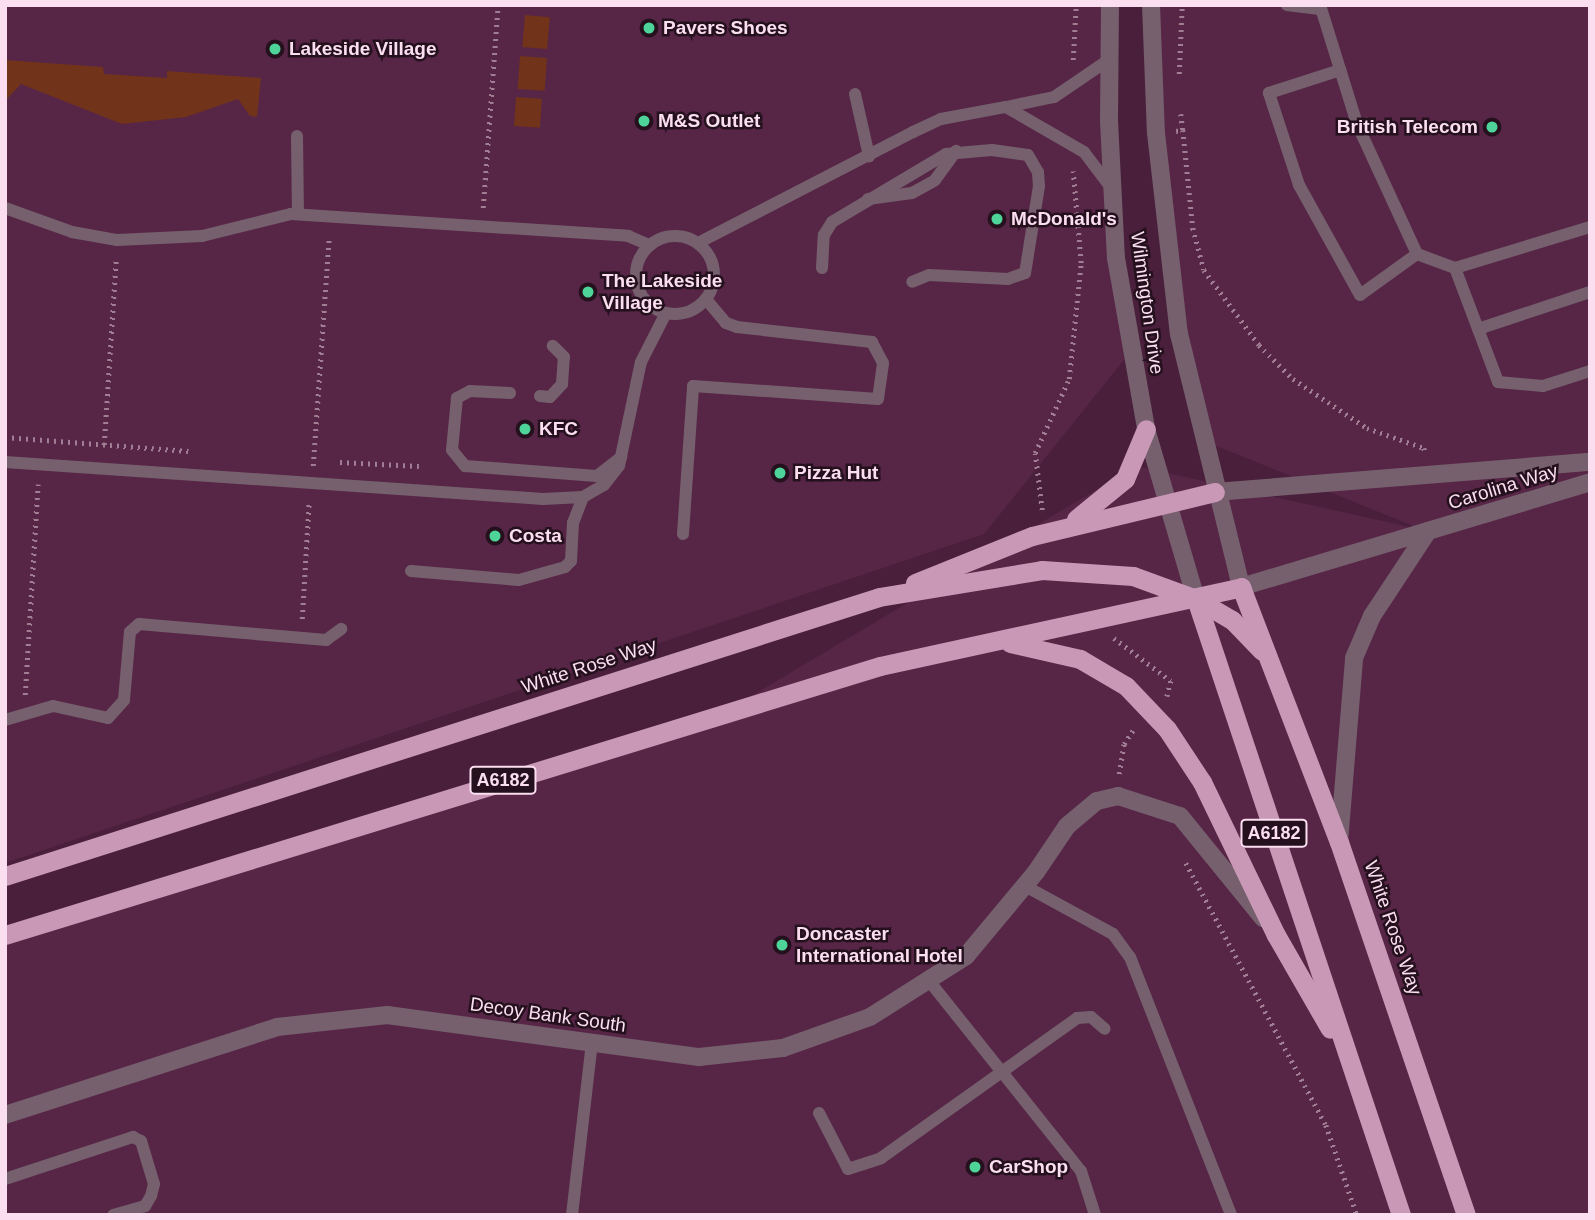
<!DOCTYPE html>
<html>
<head>
<meta charset="utf-8">
<style>
  body { margin:0 }
  #map { position:relative; width:1595px; height:1220px; overflow:hidden; background:#491f3b; font-family:Helvetica,sans-serif }
  div>[style] { position:absolute }
  [style*='--x'] { left:calc(var(--x)*1px); top:calc(var(--y)*1px); width:calc(var(--w)*1px); rotate:calc(var(--a)*1deg) }
  .built>* { inset:0; background:#572647 }
  .green>* { inset:0; background:#71331a; transform-origin:0 0 }
  .path>* { height:4.5px; margin-top:-2.25px; transform-origin:0; background:repeating-linear-gradient(90deg,#a17e94 0 2px,transparent 0 7px) }
  .service>* { height:12px; margin:-6px; padding:0 6px; transform-origin:6px; border-radius:6px; background:#76606d }
  .service>.ring { margin:-6px; padding:0; box-sizing:content-box; background:none; border:12px solid #76606d; border-radius:50% }
  .minor>* { height:18px; margin:-9px; padding:0 9px; transform-origin:9px; border-radius:9px; background:#76606d }
  .tertiary>* { height:18px; margin:-9px; padding:0 9px; transform-origin:9px; border-radius:9px; background:#76606d }
  .trunk>* { height:19px; margin:-9.5px; padding:0 9.5px; transform-origin:9.5px; border-radius:9.5px; background:#c898b6 }
  .dots>* { width:19px; height:19px; translate:-50% -50%; box-sizing:border-box; border:4px solid #24111d; border-radius:50% }
  span { translate:-50% -50%; white-space:nowrap; text-align:center; line-height:1.15; -webkit-text-stroke:5px #24111d; paint-order:stroke }
  .shield-label span { padding:2px 5px; background:#24111d; border:2px solid; border-radius:5px; -webkit-text-stroke-width:0 }
  .shield-label { font-size:18px; color:#fbdeef; font-weight:700 }
  .poi-label { font-size:19px; color:#fbdeef; font-weight:700 }
  .left { translate:0 -50%; text-align:left }
  .right { translate:-100% -50%; text-align:right }
  .street-label { font-size:19px; color:#fbdeef }
  .frame { position:absolute; inset:0; border:7px solid #fbdeef; pointer-events:none }
</style>
</head>
<body>
<div id="map">
  <div class="built">
    <i style="clip-path:polygon(5px 5px,1110px 5px,1109px 121px,1131px 351px,984px 534px,5px 863px)"></i>
    <i style="clip-path:polygon(1151px 5px,1590px 5px,1590px 1215px,5px 1215px,5px 935px,730px 709px,1136px 466px,1423px 530px,1202px 440px,1179px 334px)"></i>
  </div>
  <div class="green">
    <i style="left:525px;top:15px;width:25px;height:32px;rotate:5deg"></i>
    <i style="left:520px;top:56px;width:27px;height:33px;rotate:4deg"></i>
    <i style="clip-path:polygon(5px 60px,103px 67px,104px 74px,167px 78px,167px 71px,261px 78px,257px 117px,250px 116px,238px 99px,186px 117px,122px 124px,21px 84px,5px 101px)"></i>
    <i style="left:516px;top:97px;width:26px;height:29px;rotate:4deg"></i>
  </div>
  <div class="path">
    <i style="--x:1073;--y:60;--w:55;--a:-86.9"></i>
    <i style="--x:1179;--y:74;--w:69;--a:-87.5"></i>
    <i style="--x:1181;--y:114;--w:16;--a:83"></i>
    <i style="--x:1176;--y:131;--w:7;--a:-8"></i>
    <i style="--x:1183;--y:130;--w:99;--a:84.2"></i>
    <i style="--x:1193;--y:228;--w:43;--a:75.3"></i>
    <i style="--x:1204;--y:270;--w:93;--a:53.7"></i>
    <i style="--x:1259;--y:345;--w:48;--a:45"></i>
    <i style="--x:1293;--y:379;--w:89;--a:33.5"></i>
    <i style="--x:1367;--y:428;--w:60;--a:19.3"></i>
    <i style="--x:1424;--y:448;--w:4;--a:76"></i>
    <i style="--x:483;--y:208;--w:204;--a:-85.8"></i>
    <i style="--x:1138;--y:254;--w:5;--a:-11"></i>
    <i style="--x:1143;--y:253;--w:28;--a:-94"></i>
    <i style="--x:5;--y:437;--w:184;--a:4.4"></i>
    <i style="--x:104;--y:445;--w:187;--a:-86.3"></i>
    <i style="--x:340;--y:462;--w:79;--a:2.9"></i>
    <i style="--x:313;--y:466;--w:230;--a:-86"></i>
    <i style="--x:1042;--y:510;--w:57;--a:-97"></i>
    <i style="--x:1035;--y:453;--w:81;--a:-65.3"></i>
    <i style="--x:1069;--y:379;--w:117;--a:-84.1"></i>
    <i style="--x:1081;--y:263;--w:92;--a:-95"></i>
    <i style="--x:302;--y:619;--w:117;--a:-86.6"></i>
    <i style="--x:1114;--y:638;--w:71;--a:37"></i>
    <i style="--x:1171;--y:681;--w:16;--a:104"></i>
    <i style="--x:25;--y:695;--w:211;--a:-86.5"></i>
    <i style="--x:1119;--y:774;--w:30;--a:-81"></i>
    <i style="--x:1124;--y:744;--w:20;--a:-57"></i>
    <i style="--x:1186;--y:863;--w:297;--a:61.9"></i>
    <i style="--x:1326;--y:1125;--w:95;--a:71"></i>
  </div>
  <div class="service">
    <i style="--x:1287;--y:5;--w:33;--a:7"></i>
    <i style="--x:1320;--y:5;--w:125;--a:72.7"></i>
    <i style="--x:1357;--y:124;--w:143;--a:65.2"></i>
    <i style="--x:1417;--y:254;--w:70;--a:144.3"></i>
    <i style="--x:1360;--y:295;--w:126;--a:-119"></i>
    <i style="--x:1299;--y:185;--w:97;--a:-108.1"></i>
    <i style="--x:1269;--y:93;--w:75;--a:-17.9"></i>
    <i style="--x:1110;--y:59;--w:68;--a:145.8"></i>
    <i style="--x:1054;--y:97;--w:49;--a:168.2"></i>
    <i style="--x:1006;--y:107;--w:90;--a:30"></i>
    <i style="--x:1084;--y:152;--w:46;--a:52.9"></i>
    <i style="--x:855;--y:94;--w:64;--a:77.3"></i>
    <i style="--x:297;--y:136;--w:78;--a:89.3"></i>
    <i style="--x:868;--y:199;--w:44;--a:-7.8"></i>
    <i style="--x:912;--y:193;--w:26;--a:-29"></i>
    <i style="--x:935;--y:180;--w:36;--a:-54"></i>
    <i style="--x:5;--y:208;--w:71;--a:19.7"></i>
    <i style="--x:72;--y:232;--w:46;--a:10.1"></i>
    <i style="--x:117;--y:240;--w:85;--a:-2.7"></i>
    <i style="--x:202;--y:236;--w:92;--a:-13.9"></i>
    <i style="--x:291;--y:214;--w:338;--a:3.7"></i>
    <i style="--x:628;--y:236;--w:23;--a:23"></i>
    <i style="--x:1590;--y:227;--w:141;--a:163.1"></i>
    <i style="--x:1455;--y:268;--w:122;--a:69.3"></i>
    <i style="--x:1498;--y:382;--w:45;--a:5.1"></i>
    <i style="--x:1543;--y:386;--w:49;--a:-17.7"></i>
    <i class="ring" style="left:636px;top:236px;width:66px;height:66px"></i>
    <i style="--x:698;--y:243;--w:242;--a:-27.3"></i>
    <i style="--x:913;--y:132;--w:31;--a:-25"></i>
    <i style="--x:941;--y:119;--w:66;--a:-10.5"></i>
    <i style="--x:1417;--y:254;--w:40;--a:20.2"></i>
    <i style="--x:822;--y:268;--w:33;--a:-87"></i>
    <i style="--x:824;--y:235;--w:15;--a:-58"></i>
    <i style="--x:832;--y:222;--w:133;--a:-30.8"></i>
    <i style="--x:946;--y:154;--w:46;--a:-5"></i>
    <i style="--x:992;--y:150;--w:36;--a:8"></i>
    <i style="--x:1028;--y:155;--w:20;--a:60"></i>
    <i style="--x:1038;--y:172;--w:14;--a:86"></i>
    <i style="--x:1039;--y:186;--w:88;--a:99.1"></i>
    <i style="--x:1025;--y:273;--w:18;--a:161"></i>
    <i style="--x:1008;--y:279;--w:79;--a:-177.1"></i>
    <i style="--x:929;--y:275;--w:18;--a:158"></i>
    <i style="--x:1478;--y:329;--w:118;--a:-18.3"></i>
    <i style="--x:510;--y:393;--w:40;--a:-177.1"></i>
    <i style="--x:470;--y:391;--w:15;--a:152"></i>
    <i style="--x:457;--y:398;--w:52;--a:95.5"></i>
    <i style="--x:452;--y:450;--w:21;--a:51"></i>
    <i style="--x:465;--y:466;--w:132;--a:4.3"></i>
    <i style="--x:597;--y:476;--w:31;--a:-38"></i>
    <i style="--x:540;--y:396;--w:10;--a:6"></i>
    <i style="--x:550;--y:397;--w:18;--a:-47"></i>
    <i style="--x:562;--y:384;--w:27;--a:-86"></i>
    <i style="--x:564;--y:357;--w:16;--a:-135"></i>
    <i style="--x:5;--y:462;--w:539;--a:3.93"></i>
    <i style="--x:543;--y:499;--w:40;--a:-2.9"></i>
    <i style="--x:583;--y:497;--w:24;--a:-30"></i>
    <i style="--x:604;--y:485;--w:24;--a:-52"></i>
    <i style="--x:619;--y:466;--w:106;--a:-78.1"></i>
    <i style="--x:641;--y:362;--w:55;--a:-63"></i>
    <i style="--x:683;--y:534;--w:148;--a:-86.1"></i>
    <i style="--x:693;--y:386;--w:185;--a:4"></i>
    <i style="--x:878;--y:399;--w:36;--a:-82"></i>
    <i style="--x:883;--y:363;--w:24;--a:-118"></i>
    <i style="--x:872;--y:342;--w:136;--a:-173.7"></i>
    <i style="--x:737;--y:327;--w:12;--a:-160"></i>
    <i style="--x:726;--y:323;--w:30;--a:-130"></i>
    <i style="--x:411;--y:571;--w:108;--a:4.8"></i>
    <i style="--x:519;--y:580;--w:48;--a:-15.8"></i>
    <i style="--x:565;--y:567;--w:8;--a:-45"></i>
    <i style="--x:571;--y:561;--w:38;--a:-87"></i>
    <i style="--x:573;--y:523;--w:28;--a:-69"></i>
    <i style="--x:5;--y:720;--w:50;--a:-16.3"></i>
    <i style="--x:53;--y:706;--w:56;--a:12.3"></i>
    <i style="--x:108;--y:718;--w:24;--a:-48"></i>
    <i style="--x:124;--y:700;--w:68;--a:-85"></i>
    <i style="--x:130;--y:632;--w:12;--a:-42"></i>
    <i style="--x:139;--y:624;--w:188;--a:4.9"></i>
    <i style="--x:326;--y:640;--w:19;--a:-36"></i>
    <i style="--x:1025;--y:886;--w:100;--a:28.6"></i>
    <i style="--x:1113;--y:934;--w:29;--a:54"></i>
    <i style="--x:1130;--y:957;--w:277;--a:68.6"></i>
    <i style="--x:930;--y:982;--w:242;--a:51.4"></i>
    <i style="--x:1081;--y:1171;--w:46;--a:72.3"></i>
    <i style="--x:819;--y:1113;--w:63;--a:62.6"></i>
    <i style="--x:848;--y:1169;--w:35;--a:-18"></i>
    <i style="--x:881;--y:1158;--w:241;--a:-35.5"></i>
    <i style="--x:1077;--y:1018;--w:14;--a:-4"></i>
    <i style="--x:1091;--y:1017;--w:18;--a:41"></i>
    <i style="--x:5;--y:1179;--w:135;--a:-18.2"></i>
    <i style="--x:133;--y:1137;--w:9;--a:27"></i>
    <i style="--x:141;--y:1141;--w:45;--a:73.2"></i>
    <i style="--x:154;--y:1184;--w:12;--a:104"></i>
    <i style="--x:151;--y:1196;--w:12;--a:121"></i>
    <i style="--x:145;--y:1206;--w:33;--a:164"></i>
    <i style="--x:572;--y:1215;--w:173;--a:-83.4"></i>
  </div>
  <div class="minor">
    <i style="--x:1215;--y:492;--w:376;--a:-4.6"></i>
    <i style="--x:1241;--y:587;--w:364;--a:-16.7"></i>
    <i style="--x:1339;--y:842;--w:185;--a:-85.3"></i>
    <i style="--x:1354;--y:658;--w:46;--a:-66.8"></i>
    <i style="--x:1372;--y:616;--w:102;--a:-56.6"></i>
    <i style="--x:5;--y:1115;--w:286;--a:-17.9"></i>
    <i style="--x:277;--y:1027;--w:111;--a:-6.2"></i>
    <i style="--x:387;--y:1015;--w:315;--a:7.7"></i>
    <i style="--x:699;--y:1057;--w:84;--a:-6.1"></i>
    <i style="--x:783;--y:1048;--w:92;--a:-19.6"></i>
    <i style="--x:870;--y:1017;--w:114;--a:-32.4"></i>
    <i style="--x:966;--y:956;--w:109;--a:-50.2"></i>
    <i style="--x:1036;--y:872;--w:55;--a:-56"></i>
    <i style="--x:1067;--y:826;--w:39;--a:-40"></i>
    <i style="--x:1097;--y:801;--w:22;--a:-13"></i>
    <i style="--x:1118;--y:796;--w:65;--a:17.9"></i>
    <i style="--x:1180;--y:816;--w:132;--a:50.9"></i>
  </div>
  <div class="tertiary">
    <i style="--x:1110;--y:5;--w:116;--a:90.5"></i>
    <i style="--x:1109;--y:121;--w:137;--a:87.1"></i>
    <i style="--x:1116;--y:258;--w:174;--a:80"></i>
    <i style="--x:1146;--y:429;--w:177;--a:73.6"></i>
    <i style="--x:1151;--y:5;--w:128;--a:87.8"></i>
    <i style="--x:1156;--y:133;--w:202;--a:83.5"></i>
    <i style="--x:1179;--y:334;--w:260;--a:76.2"></i>
  </div>
  <div class="trunk">
    <i style="--x:1076;--y:519;--w:63;--a:-39.2"></i>
    <i style="--x:1125;--y:479;--w:54;--a:-67.2"></i>
    <i style="--x:915;--y:583;--w:126;--a:-21.9"></i>
    <i style="--x:1032;--y:536;--w:188;--a:-13.5"></i>
    <i style="--x:1196;--y:599;--w:649;--a:71.59"></i>
    <i style="--x:1010;--y:643;--w:72;--a:12.9"></i>
    <i style="--x:1080;--y:659;--w:53;--a:30.4"></i>
    <i style="--x:1126;--y:686;--w:59;--a:46.4"></i>
    <i style="--x:1167;--y:729;--w:64;--a:56.6"></i>
    <i style="--x:1202;--y:782;--w:170;--a:64.2"></i>
    <i style="--x:1276;--y:935;--w:108;--a:60.1"></i>
    <i style="--x:5;--y:876;--w:917;--a:-17.7"></i>
    <i style="--x:879;--y:597;--w:165;--a:-9.4"></i>
    <i style="--x:1042;--y:570;--w:91;--a:3.8"></i>
    <i style="--x:1133;--y:576;--w:67;--a:20.1"></i>
    <i style="--x:1196;--y:599;--w:42;--a:30.3"></i>
    <i style="--x:1232;--y:620;--w:43;--a:45.9"></i>
    <i style="--x:5;--y:935;--w:915;--a:-17.09"></i>
    <i style="--x:880;--y:666;--w:370;--a:-12.3"></i>
    <i style="--x:1241;--y:587;--w:273;--a:69"></i>
    <i style="--x:1339;--y:842;--w:394;--a:71.2"></i>
  </div>
  <div class="dots">
    <i style="left:649px;top:28px;background:#4ed399"></i>
    <i style="left:275px;top:49px;background:#4ed399"></i>
    <i style="left:644px;top:121px;background:#4ed399"></i>
    <i style="left:1492px;top:127px;background:#4ed399"></i>
    <i style="left:997px;top:219px;background:#4ed399"></i>
    <i style="left:588px;top:292px;background:#4ed399"></i>
    <i style="left:525px;top:429px;background:#4ed399"></i>
    <i style="left:780px;top:473px;background:#4ed399"></i>
    <i style="left:495px;top:536px;background:#4ed399"></i>
    <i style="left:782px;top:945px;background:#4ed399"></i>
    <i style="left:975px;top:1167px;background:#4ed399"></i>
  </div>
  <div class="shield-label">
    <span style="left:503px;top:780px">A6182</span>
    <span style="left:1274px;top:833px">A6182</span>
  </div>
  <div class="poi-label">
    <span class="left" style="left:663px;top:28px">Pavers Shoes</span>
    <span class="left" style="left:289px;top:49px">Lakeside Village</span>
    <span class="left" style="left:658px;top:121px">M&amp;S Outlet</span>
    <span class="right" style="left:1478px;top:127px">British Telecom</span>
    <span class="left" style="left:1011px;top:219px">McDonald's</span>
    <span class="left" style="left:602px;top:292px">The Lakeside<br>Village</span>
    <span class="left" style="left:539px;top:429px">KFC</span>
    <span class="left" style="left:794px;top:473px">Pizza Hut</span>
    <span class="left" style="left:509px;top:536px">Costa</span>
    <span class="left" style="left:796px;top:945px">Doncaster<br>International Hotel</span>
    <span class="left" style="left:989px;top:1167px">CarShop</span>
  </div>
  <div class="street-label">
    <span style="left:1147px;top:303px;rotate:82deg">Wilmington Drive</span>
    <span style="left:1503px;top:487px;rotate:-17deg">Carolina Way</span>
    <span style="left:589px;top:666px;rotate:-18deg">White Rose Way</span>
    <span style="left:1393px;top:928px;rotate:71deg">White Rose Way</span>
    <span style="left:548px;top:1015px;rotate:8deg">Decoy Bank South</span>
  </div>
  <div class="frame"></div>
</div>
</body>
</html>
